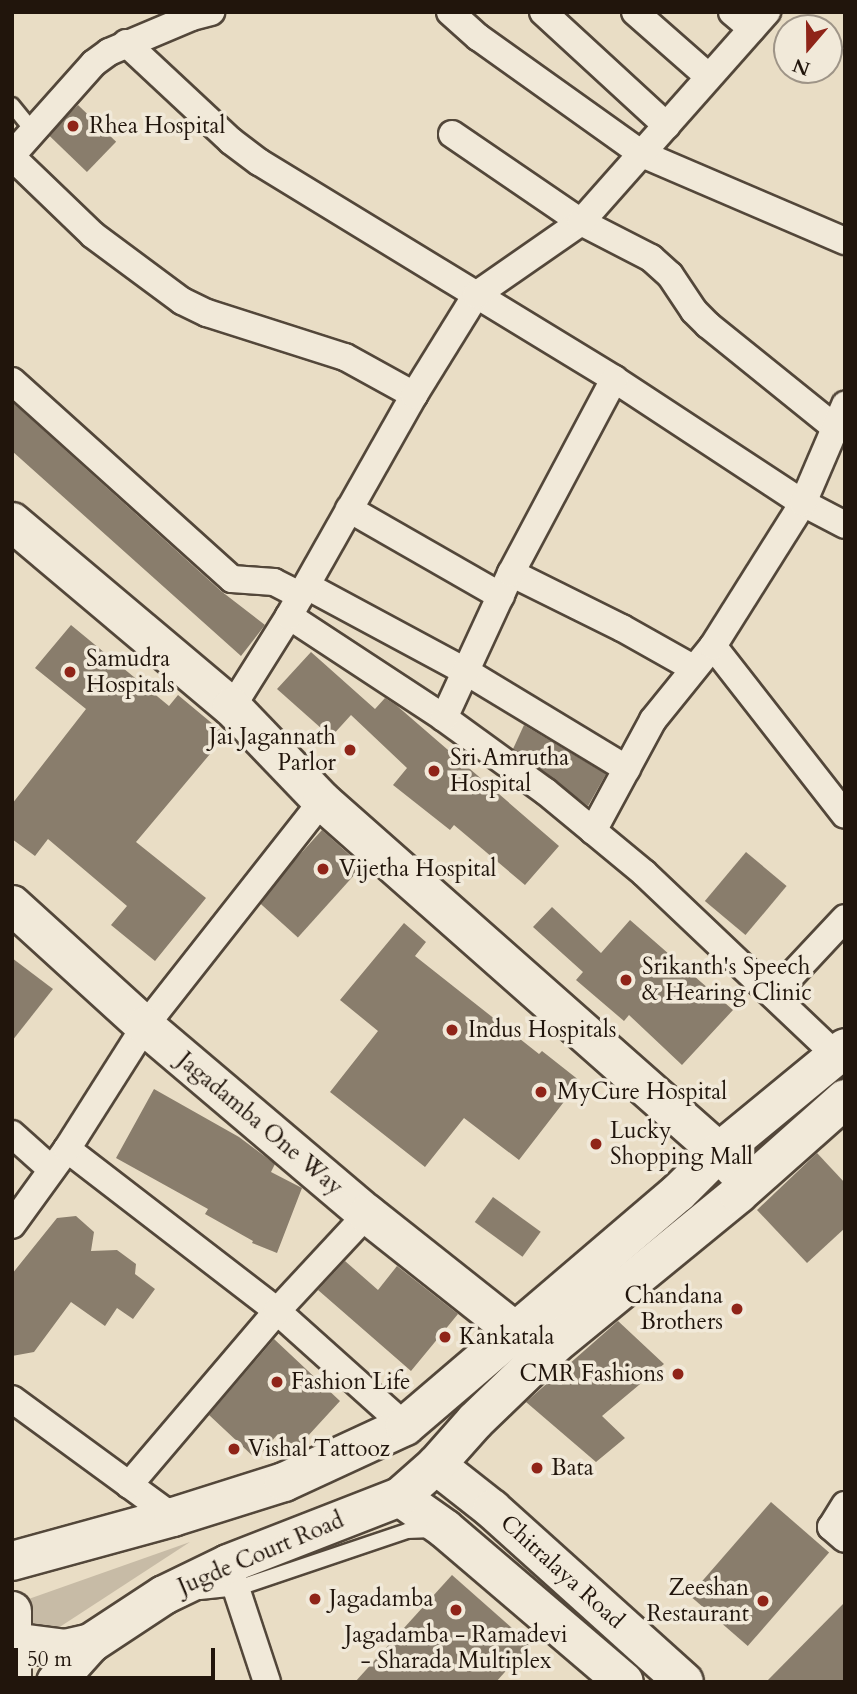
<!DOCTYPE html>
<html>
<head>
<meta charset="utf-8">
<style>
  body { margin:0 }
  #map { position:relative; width:857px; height:1694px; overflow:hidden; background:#e9ddc5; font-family:Cardo,serif }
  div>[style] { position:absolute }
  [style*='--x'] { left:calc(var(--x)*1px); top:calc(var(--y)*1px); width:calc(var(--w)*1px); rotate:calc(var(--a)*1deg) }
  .green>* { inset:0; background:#c7bba6 }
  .building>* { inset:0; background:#897d6c; transform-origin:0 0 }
  .roads { filter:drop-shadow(2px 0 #53473a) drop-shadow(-2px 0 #53473a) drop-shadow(0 2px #53473a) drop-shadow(0 -2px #53473a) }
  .lane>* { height:14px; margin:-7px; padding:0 7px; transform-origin:7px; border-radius:7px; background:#f1e9d9 }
  .street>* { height:26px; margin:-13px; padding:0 13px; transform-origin:13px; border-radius:13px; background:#f1e9d9 }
  .secondary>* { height:38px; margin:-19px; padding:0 19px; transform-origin:19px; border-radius:19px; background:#f1e9d9 }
  .dots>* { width:19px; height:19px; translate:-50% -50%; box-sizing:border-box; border:4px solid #f1e9d9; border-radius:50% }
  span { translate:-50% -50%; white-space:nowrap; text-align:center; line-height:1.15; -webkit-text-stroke:7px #f1e9d9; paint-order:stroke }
  .poi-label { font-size:23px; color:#21150c }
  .left { translate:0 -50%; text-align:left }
  .right { translate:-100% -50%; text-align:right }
  .street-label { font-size:23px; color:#21150c }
  .frame { position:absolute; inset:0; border:14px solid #21150c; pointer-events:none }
  .north { position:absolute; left:773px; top:14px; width:70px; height:70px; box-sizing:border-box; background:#f1e9d9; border:2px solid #9e9487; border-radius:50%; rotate:200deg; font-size:19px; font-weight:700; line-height:28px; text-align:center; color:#21150c }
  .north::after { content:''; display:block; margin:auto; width:24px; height:32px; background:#8f2418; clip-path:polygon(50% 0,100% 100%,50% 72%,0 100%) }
  .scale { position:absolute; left:14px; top:1648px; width:201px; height:32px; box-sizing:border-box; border:4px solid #21150c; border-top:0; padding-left:9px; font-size:21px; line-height:24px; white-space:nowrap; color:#21150c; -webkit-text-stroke:5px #f1e9d9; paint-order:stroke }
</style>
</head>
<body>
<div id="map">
  <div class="green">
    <i style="clip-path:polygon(190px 1542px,52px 1632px,24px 1628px,23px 1601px)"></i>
  </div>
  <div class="building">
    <i style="left:78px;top:105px;width:53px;height:42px;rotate:44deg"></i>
    <i style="clip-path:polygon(12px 402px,221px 591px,265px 625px,241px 656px,12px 451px)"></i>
    <i style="clip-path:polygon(71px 625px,169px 706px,178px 695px,226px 735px,136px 842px,206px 898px,155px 961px,111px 925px,127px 906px,48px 839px,35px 856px,12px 839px,12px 804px,86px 709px,35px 668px)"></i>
    <i style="clip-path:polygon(311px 652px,375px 709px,385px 698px,396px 705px,559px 846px,525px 885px,454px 825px,450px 830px,393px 785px,407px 768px,351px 715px,331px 737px,277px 689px)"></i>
    <i style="clip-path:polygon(524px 725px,606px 774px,588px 806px,513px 749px)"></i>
    <i style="left:322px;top:830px;width:54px;height:96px;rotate:42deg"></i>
    <i style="left:746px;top:852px;width:53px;height:64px;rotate:40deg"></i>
    <i style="clip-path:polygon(552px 907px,601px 953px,630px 920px,733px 1010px,682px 1065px,629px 1015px,624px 1021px,576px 980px,583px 972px,533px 927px)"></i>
    <i style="clip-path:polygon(404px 923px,426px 942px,415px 956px,539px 1054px,542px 1051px,580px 1081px,519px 1160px,464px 1118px,425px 1167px,330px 1092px,378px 1031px,340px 1000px)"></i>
    <i style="clip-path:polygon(12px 958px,53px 989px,12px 1041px)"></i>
    <i style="clip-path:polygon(154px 1089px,239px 1137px,275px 1164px,271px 1172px,302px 1188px,277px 1253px,252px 1243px,253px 1241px,205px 1214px,208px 1209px,116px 1158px)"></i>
    <i style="clip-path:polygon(817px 1153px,845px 1183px,845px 1228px,807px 1263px,757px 1210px)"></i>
    <i style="left:493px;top:1197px;width:59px;height:31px;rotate:36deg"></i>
    <i style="clip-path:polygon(76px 1216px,94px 1232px,91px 1251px,117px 1250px,136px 1264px,135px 1274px,155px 1289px,133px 1319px,117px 1308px,105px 1326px,71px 1302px,34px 1352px,12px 1356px,12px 1274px,57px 1218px)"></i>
    <i style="clip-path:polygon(345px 1261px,378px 1290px,397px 1266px,458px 1314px,411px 1371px,318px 1290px)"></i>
    <i style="clip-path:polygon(618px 1321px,664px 1364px,602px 1416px,625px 1438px,596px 1462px,526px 1402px)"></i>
    <i style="clip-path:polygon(274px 1339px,340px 1401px,295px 1450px,278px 1434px,256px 1459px,209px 1415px)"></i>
    <i style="left:771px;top:1502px;width:77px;height:124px;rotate:41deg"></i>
    <i style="clip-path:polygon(452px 1575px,530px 1644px,496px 1682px,355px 1682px)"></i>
    <i style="clip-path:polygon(845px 1602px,845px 1682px,766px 1682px)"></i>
  </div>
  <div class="roads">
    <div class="lane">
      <i style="--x:12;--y:105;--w:33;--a:51"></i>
      <i style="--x:200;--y:1592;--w:38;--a:-6"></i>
      <i style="--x:238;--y:1588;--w:178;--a:-18.6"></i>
      <i style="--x:407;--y:1531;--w:25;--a:-2"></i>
    </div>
    <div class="street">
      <i style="--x:450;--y:12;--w:38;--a:42"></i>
      <i style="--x:478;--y:37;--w:201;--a:35.5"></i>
      <i style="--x:642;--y:154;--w:221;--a:23.2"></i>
      <i style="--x:543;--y:12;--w:168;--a:42.6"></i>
      <i style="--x:635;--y:12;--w:98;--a:41.3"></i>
      <i style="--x:732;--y:12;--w:26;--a:40"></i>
      <i style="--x:126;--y:43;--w:144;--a:43"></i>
      <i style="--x:231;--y:141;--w:35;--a:37"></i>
      <i style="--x:259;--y:162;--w:416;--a:31.4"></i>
      <i style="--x:614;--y:379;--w:226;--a:33.3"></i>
      <i style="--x:803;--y:503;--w:47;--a:27.6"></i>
      <i style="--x:452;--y:134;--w:156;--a:34.3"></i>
      <i style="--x:581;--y:222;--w:79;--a:27.2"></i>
      <i style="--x:651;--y:258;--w:25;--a:42"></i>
      <i style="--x:670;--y:275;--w:43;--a:56.3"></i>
      <i style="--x:694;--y:311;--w:20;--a:45"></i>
      <i style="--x:708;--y:325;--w:161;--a:38.9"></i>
      <i style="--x:12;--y:155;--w:123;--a:-48.3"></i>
      <i style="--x:94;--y:63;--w:19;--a:-36"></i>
      <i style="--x:109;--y:52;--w:90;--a:-22.9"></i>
      <i style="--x:192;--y:17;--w:20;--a:-15"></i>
      <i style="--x:12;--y:157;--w:112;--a:43.9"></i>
      <i style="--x:93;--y:235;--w:111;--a:36.6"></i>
      <i style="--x:182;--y:301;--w:28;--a:26"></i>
      <i style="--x:207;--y:313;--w:145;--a:17.7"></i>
      <i style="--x:345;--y:357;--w:79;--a:28.8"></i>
      <i style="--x:12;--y:381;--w:296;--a:42"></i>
      <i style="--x:232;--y:579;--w:42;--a:4.1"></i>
      <i style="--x:274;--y:582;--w:30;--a:27"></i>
      <i style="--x:349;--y:509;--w:175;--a:29.8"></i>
      <i style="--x:511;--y:573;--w:124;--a:26.4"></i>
      <i style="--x:622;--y:628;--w:81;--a:29.4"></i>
      <i style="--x:307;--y:586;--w:182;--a:28.3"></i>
      <i style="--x:467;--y:672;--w:187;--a:31.2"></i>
      <i style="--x:289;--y:616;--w:186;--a:33.3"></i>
      <i style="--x:444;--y:718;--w:125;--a:35.9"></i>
      <i style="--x:545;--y:791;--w:129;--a:39.6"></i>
      <i style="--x:644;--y:873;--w:265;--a:43.5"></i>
      <i style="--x:713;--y:646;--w:214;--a:52"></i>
      <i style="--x:232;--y:707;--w:107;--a:-57.9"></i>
      <i style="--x:289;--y:616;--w:254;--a:-60.5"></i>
      <i style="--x:414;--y:395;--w:118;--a:-58.2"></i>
      <i style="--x:476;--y:295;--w:128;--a:-34.8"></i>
      <i style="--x:581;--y:222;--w:281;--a:-48.5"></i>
      <i style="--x:444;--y:718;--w:160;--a:-65.2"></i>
      <i style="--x:511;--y:573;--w:220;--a:-62"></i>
      <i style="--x:593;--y:831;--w:126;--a:-61.6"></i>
      <i style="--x:653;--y:720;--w:95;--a:-51"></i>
      <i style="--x:713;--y:646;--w:169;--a:-57.8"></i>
      <i style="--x:803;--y:503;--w:107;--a:-66.8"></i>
      <i style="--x:773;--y:995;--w:105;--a:-46.9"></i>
      <i style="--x:12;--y:1134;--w:52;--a:41.9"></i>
      <i style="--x:67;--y:1149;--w:265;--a:37.6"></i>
      <i style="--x:277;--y:1311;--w:172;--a:41.9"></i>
      <i style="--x:12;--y:1225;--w:94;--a:-54.1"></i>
      <i style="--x:67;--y:1149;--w:146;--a:-57.6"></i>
      <i style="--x:145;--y:1026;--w:286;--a:-51.8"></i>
      <i style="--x:12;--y:1399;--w:200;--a:36.2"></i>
      <i style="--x:129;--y:1485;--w:228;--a:-49.6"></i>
      <i style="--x:277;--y:1311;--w:132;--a:-47.1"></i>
      <i style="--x:845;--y:1505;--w:26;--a:122"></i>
      <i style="--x:831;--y:1527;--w:18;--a:41"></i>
      <i style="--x:228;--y:1564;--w:124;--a:71.7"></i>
    </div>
    <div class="secondary">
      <i style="--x:12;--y:522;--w:287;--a:40.1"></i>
      <i style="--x:232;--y:707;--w:130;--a:46.2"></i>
      <i style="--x:322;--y:801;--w:530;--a:41.48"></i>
      <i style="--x:719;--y:1152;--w:23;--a:47"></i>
      <i style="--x:12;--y:905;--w:180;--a:42.3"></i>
      <i style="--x:145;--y:1026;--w:291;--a:40.3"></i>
      <i style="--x:367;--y:1214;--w:191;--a:38.4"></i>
      <i style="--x:436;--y:1465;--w:71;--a:38.2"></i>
      <i style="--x:492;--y:1509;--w:258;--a:42"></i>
      <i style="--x:400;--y:1497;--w:55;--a:35.4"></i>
      <i style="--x:445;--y:1529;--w:235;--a:40.5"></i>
      <i style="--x:12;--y:1561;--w:167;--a:-15.3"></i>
      <i style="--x:173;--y:1517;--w:116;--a:-17.5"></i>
      <i style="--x:284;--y:1482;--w:133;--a:-24.8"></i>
      <i style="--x:405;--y:1426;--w:359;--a:-40.5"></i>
      <i style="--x:678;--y:1193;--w:58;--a:-45"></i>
      <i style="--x:719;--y:1152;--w:163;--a:-39.5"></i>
      <i style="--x:12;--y:1611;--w:69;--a:90"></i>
      <i style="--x:12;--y:1642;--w:53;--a:7.5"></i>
      <i style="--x:65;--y:1649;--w:27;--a:-13"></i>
      <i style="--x:56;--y:1682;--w:52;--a:-48.1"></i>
      <i style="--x:91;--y:1643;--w:87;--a:-33.3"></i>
      <i style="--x:164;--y:1595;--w:71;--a:-25.8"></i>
      <i style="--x:228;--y:1564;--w:185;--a:-21.3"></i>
      <i style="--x:400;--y:1497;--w:48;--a:-41.6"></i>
      <i style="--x:436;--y:1465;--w:59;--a:-48.4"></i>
      <i style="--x:475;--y:1421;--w:111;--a:-43.9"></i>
      <i style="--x:555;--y:1344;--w:237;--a:-39.3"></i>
      <i style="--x:738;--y:1194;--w:143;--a:-41.6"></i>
    </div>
  </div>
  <div class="dots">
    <i style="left:73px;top:126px;background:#8f2418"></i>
    <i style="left:70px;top:672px;background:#8f2418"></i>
    <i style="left:350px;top:750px;background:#8f2418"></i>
    <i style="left:434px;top:771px;background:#8f2418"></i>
    <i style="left:323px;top:869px;background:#8f2418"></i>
    <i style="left:626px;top:980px;background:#8f2418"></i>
    <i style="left:452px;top:1030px;background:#8f2418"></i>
    <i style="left:541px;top:1092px;background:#8f2418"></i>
    <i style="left:596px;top:1144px;background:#8f2418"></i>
    <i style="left:737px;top:1309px;background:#8f2418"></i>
    <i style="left:445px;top:1337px;background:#8f2418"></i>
    <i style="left:678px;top:1374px;background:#8f2418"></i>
    <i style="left:277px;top:1382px;background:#8f2418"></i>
    <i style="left:234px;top:1449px;background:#8f2418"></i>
    <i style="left:537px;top:1468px;background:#8f2418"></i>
    <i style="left:315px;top:1599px;background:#8f2418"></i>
    <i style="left:763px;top:1601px;background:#8f2418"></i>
    <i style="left:456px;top:1610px;background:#8f2418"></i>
  </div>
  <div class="poi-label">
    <span class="left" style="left:89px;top:126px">Rhea Hospital</span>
    <span class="left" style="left:86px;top:672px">Samudra<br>Hospitals</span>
    <span class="right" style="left:336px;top:750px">Jai Jagannath<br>Parlor</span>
    <span class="left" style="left:450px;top:771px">Sri Amrutha<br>Hospital</span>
    <span class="left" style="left:339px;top:869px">Vijetha Hospital</span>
    <span class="left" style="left:642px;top:980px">Srikanth's Speech<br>&amp; Hearing Clinic</span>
    <span class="left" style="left:468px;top:1030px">Indus Hospitals</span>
    <span class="left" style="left:557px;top:1092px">MyCure Hospital</span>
    <span class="left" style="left:610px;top:1144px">Lucky<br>Shopping Mall</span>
    <span class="right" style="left:723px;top:1309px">Chandana<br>Brothers</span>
    <span class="left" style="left:459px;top:1337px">Kankatala</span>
    <span class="right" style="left:664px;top:1374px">CMR Fashions</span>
    <span class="left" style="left:291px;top:1382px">Fashion Life</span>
    <span class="left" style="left:248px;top:1449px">Vishal Tattooz</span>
    <span class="left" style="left:551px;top:1468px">Bata</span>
    <span class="right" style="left:749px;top:1601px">Zeeshan<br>Restaurant</span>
    <span class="left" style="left:329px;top:1599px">Jagadamba</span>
    <span style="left:456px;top:1648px">Jagadamba - Ramadevi<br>- Sharada Multiplex</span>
  </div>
  <div class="street-label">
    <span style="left:260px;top:1124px;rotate:40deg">Jagadamba One Way</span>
    <span style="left:261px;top:1554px;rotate:-23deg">Jugde Court Road</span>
    <span style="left:562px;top:1572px;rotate:42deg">Chitralaya Road</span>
  </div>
  <div class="frame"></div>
  <div class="north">N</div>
  <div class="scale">50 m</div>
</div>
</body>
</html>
